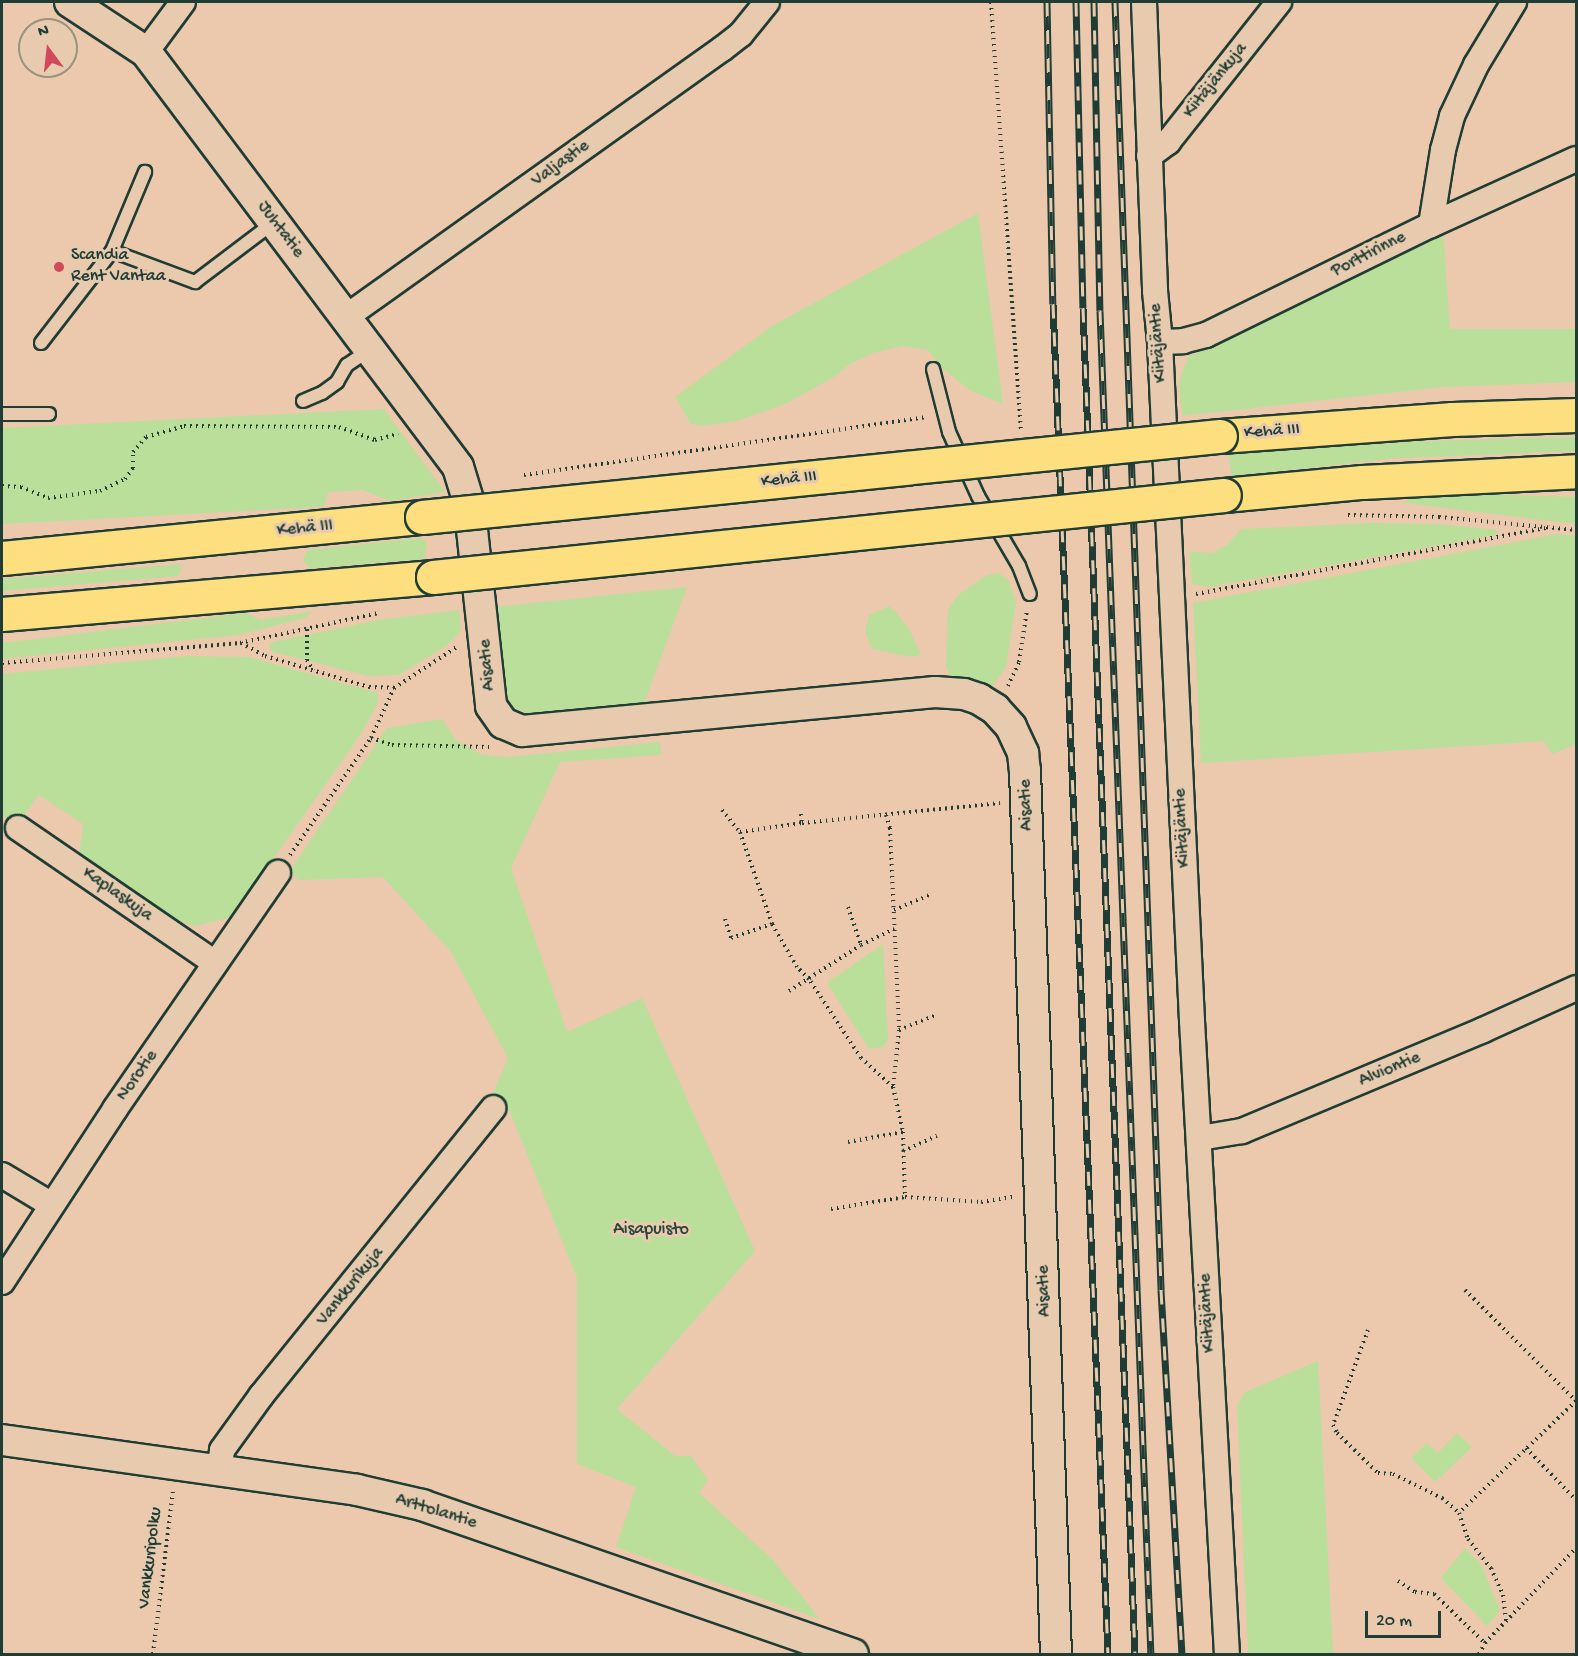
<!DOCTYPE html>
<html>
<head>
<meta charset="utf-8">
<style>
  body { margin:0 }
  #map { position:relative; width:1578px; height:1656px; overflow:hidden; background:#ecc9ad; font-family:"Gochi Hand",sans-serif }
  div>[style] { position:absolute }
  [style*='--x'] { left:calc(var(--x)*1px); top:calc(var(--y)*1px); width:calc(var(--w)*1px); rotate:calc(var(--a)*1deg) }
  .green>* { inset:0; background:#b9df9a }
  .path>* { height:4px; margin-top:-2px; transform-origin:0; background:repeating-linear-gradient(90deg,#1f3d34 0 1.5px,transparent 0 6px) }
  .roads { filter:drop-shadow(2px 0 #1f3d34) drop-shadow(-2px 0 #1f3d34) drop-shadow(0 2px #1f3d34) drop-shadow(0 -2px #1f3d34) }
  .service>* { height:12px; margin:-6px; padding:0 6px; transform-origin:6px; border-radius:6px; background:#e8cbaf }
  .minor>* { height:24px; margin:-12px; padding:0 12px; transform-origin:12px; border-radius:12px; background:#e8cbaf }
  .tertiary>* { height:30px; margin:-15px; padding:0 15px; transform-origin:15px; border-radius:15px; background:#e8cbaf }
  .trunk>* { height:33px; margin:-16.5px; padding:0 16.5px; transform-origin:16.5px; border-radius:16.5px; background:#fedf80 }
  .rail>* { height:7px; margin-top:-3.5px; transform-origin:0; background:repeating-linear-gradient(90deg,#e8cbaf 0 14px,#1f3d34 0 28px); box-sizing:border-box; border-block:2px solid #1f3d34 }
  .bridges { filter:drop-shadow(2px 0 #1f3d34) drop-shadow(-2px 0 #1f3d34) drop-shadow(0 2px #1f3d34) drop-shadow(0 -2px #1f3d34) }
  .trunk-bridge>* { height:33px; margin:-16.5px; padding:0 16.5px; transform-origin:16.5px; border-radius:16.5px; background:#fedf80 }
  .dots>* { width:16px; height:16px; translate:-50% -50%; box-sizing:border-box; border:3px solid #e8cbaf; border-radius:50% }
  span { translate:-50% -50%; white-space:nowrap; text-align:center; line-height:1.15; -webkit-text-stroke:6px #e8cbaf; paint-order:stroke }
  .street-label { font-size:18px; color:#1f3d34 }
  .poi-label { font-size:18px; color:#1f3d34 }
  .left { translate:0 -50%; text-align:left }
  .park-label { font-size:18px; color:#274539 }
  .frame { position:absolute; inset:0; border:3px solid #1f3d34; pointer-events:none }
  .north { position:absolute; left:18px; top:18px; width:60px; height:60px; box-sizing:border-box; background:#e8cbaf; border:2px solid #98927e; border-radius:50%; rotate:345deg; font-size:16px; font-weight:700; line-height:24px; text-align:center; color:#1f3d34 }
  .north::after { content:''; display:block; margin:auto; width:21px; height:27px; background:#d1495b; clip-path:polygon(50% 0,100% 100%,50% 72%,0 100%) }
  .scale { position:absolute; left:1365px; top:1611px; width:76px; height:27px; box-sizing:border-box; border:3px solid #1f3d34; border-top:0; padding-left:8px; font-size:18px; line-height:21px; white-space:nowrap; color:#1f3d34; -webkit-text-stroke:4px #e8cbaf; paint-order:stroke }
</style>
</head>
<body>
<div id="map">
  <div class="green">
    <i style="clip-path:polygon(978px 213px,1003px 404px,971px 391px,943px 369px,928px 350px,903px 346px,873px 353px,848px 365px,834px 377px,785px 404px,737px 421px,703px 426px,691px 424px,675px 397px,772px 326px)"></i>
    <i style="clip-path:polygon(1443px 231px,1450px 329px,1576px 329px,1576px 382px,1443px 387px,1182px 416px,1179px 382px,1188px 357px)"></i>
    <i style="clip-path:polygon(384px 409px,445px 492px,389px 501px,363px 490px,328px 492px,324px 506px,302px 508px,2px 524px,2px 428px)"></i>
    <i style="clip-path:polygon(1576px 437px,1576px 451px,1398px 458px,1232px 476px,1228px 454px,1424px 441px)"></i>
    <i style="clip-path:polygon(1471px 494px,1576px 497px,1576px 524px,1404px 503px,1410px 498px)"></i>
    <i style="clip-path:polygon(1370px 523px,1439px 524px,1498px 530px,1496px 535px,1209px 587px,1192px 584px,1189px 551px,1212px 553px,1227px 545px,1241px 529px)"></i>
    <i style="clip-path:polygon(1558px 534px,1576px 536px,1576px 744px,1552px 754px,1544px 741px,1201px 763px,1193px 603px)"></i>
    <i style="clip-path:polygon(421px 538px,427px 543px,424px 559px,310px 568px,303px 561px,307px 550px)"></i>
    <i style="clip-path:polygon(180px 564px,182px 569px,178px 576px,2px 591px,2px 579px)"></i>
    <i style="clip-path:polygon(999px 573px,1008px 580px,1016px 602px,1006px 667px,991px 688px,950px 676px,946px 666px,948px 610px,957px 596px,972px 585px,987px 575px)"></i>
    <i style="clip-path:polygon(687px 587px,642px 709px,536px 717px,508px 705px,501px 688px,493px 607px)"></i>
    <i style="clip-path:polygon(889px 606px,896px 612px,909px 629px,921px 655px,912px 657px,872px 649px,865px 631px,869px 615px)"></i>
    <i style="clip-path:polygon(459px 610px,461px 631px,446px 646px,399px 675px,368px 676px,273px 652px,269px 646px,272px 642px,384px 619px)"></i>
    <i style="clip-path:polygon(313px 611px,305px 618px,238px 635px,2px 659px,2px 643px,245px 613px,261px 620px)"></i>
    <i style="clip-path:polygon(186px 656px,249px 657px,378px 693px,378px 702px,363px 731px,247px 896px,228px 918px,194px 926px,173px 919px,79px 857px,83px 824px,39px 795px,16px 826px,2px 815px,2px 674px)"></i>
    <i style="clip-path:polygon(442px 719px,456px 740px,482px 755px,507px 757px,660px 742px,661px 755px,560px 762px,511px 868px,567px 1032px,642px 998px,755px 1251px,617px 1409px,675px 1456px,691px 1456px,708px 1480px,699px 1493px,773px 1560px,820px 1619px,616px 1547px,636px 1487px,577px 1464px,577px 1278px,510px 1112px,491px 1098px,508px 1058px,451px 952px,383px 877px,299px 880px,289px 872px,387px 728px)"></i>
    <i style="clip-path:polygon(883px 944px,888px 1040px,883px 1047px,869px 1049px,827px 983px)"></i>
    <i style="clip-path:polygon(1318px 1361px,1333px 1654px,1248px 1654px,1237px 1406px,1245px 1392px)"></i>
    <i style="clip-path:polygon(1457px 1433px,1472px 1447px,1435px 1482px,1411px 1458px,1427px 1443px,1438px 1453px)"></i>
    <i style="clip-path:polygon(1465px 1548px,1482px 1566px,1500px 1611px,1487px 1626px,1441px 1578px)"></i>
  </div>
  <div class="path">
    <i style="--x:991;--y:2;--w:428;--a:86"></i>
    <i style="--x:524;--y:475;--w:407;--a:-8.2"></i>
    <i style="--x:2;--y:486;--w:19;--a:3"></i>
    <i style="--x:21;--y:487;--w:29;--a:22"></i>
    <i style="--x:48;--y:498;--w:52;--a:-7.7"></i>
    <i style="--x:100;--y:491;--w:28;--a:-26"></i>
    <i style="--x:125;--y:479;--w:14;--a:-54"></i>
    <i style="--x:133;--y:468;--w:16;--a:-90"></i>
    <i style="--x:133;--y:452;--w:20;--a:-49"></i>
    <i style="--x:146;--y:437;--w:40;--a:-16"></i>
    <i style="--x:184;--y:426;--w:155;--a:0.4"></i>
    <i style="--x:339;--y:427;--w:38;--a:20"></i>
    <i style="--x:375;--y:440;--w:24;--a:-15"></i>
    <i style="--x:1348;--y:515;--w:91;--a:1.3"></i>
    <i style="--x:1439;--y:517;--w:138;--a:5.4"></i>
    <i style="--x:1196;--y:594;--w:360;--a:-10.7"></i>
    <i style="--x:307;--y:629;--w:31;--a:90"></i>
    <i style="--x:307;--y:660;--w:12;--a:59"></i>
    <i style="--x:241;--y:643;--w:27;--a:28"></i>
    <i style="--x:265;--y:656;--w:109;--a:16.6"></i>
    <i style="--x:369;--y:687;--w:25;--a:2"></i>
    <i style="--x:394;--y:688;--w:75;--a:-33.1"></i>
    <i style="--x:2;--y:663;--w:239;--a:-4.8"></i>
    <i style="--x:240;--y:643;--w:142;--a:-12.2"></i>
    <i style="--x:1008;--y:686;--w:26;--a:-65"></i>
    <i style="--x:1019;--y:662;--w:53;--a:-81.3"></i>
    <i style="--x:371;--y:738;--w:22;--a:18"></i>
    <i style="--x:392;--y:745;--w:97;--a:1.2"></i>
    <i style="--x:722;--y:810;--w:28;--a:51"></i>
    <i style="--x:801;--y:814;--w:9;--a:84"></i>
    <i style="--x:886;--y:815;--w:14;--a:73"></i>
    <i style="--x:890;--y:828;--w:202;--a:87.4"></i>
    <i style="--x:899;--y:1030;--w:57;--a:96"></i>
    <i style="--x:893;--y:1087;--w:46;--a:77.5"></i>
    <i style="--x:903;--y:1132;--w:65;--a:88.2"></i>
    <i style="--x:290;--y:855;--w:142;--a:-55.3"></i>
    <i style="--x:371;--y:738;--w:55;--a:-65.3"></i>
    <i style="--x:848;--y:907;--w:40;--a:71.1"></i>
    <i style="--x:894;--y:910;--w:39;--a:-23"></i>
    <i style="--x:725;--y:919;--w:20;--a:72"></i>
    <i style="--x:731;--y:938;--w:43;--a:-18.9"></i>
    <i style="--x:789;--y:991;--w:85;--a:-32.6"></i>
    <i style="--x:861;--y:945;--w:37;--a:-26"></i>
    <i style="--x:899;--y:1030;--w:40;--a:-22"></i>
    <i style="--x:893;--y:1087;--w:43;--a:-137.8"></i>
    <i style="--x:861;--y:1058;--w:95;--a:-123.4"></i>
    <i style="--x:809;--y:979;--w:17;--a:-135"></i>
    <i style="--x:797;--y:967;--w:50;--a:-120.2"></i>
    <i style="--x:772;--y:924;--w:97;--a:-109.2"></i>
    <i style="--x:740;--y:832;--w:63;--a:-8.3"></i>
    <i style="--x:802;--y:823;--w:199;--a:-5.8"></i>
    <i style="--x:848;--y:1142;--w:56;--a:-10.3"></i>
    <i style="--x:903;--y:1151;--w:37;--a:-24"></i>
    <i style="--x:831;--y:1209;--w:75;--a:-9.2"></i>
    <i style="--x:905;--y:1197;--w:76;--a:3.8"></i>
    <i style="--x:981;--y:1202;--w:33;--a:-9"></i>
    <i style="--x:1465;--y:1290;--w:157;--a:45"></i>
    <i style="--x:1576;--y:1401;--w:162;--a:136.3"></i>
    <i style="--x:1459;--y:1513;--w:28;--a:71"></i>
    <i style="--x:1468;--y:1539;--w:37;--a:52"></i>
    <i style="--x:1491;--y:1568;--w:30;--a:66"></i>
    <i style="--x:1503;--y:1595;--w:26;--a:83"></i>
    <i style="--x:1368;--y:1330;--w:101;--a:110.2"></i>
    <i style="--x:1333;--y:1425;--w:9;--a:63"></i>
    <i style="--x:1337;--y:1433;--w:57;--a:44.3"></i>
    <i style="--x:1378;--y:1473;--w:15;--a:4"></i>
    <i style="--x:1393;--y:1474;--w:55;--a:26.1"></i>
    <i style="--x:1442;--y:1498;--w:23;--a:41"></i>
    <i style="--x:1526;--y:1448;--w:72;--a:46.1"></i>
    <i style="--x:1398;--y:1581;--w:20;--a:33"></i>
    <i style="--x:1415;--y:1592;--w:19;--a:6"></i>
    <i style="--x:1434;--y:1594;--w:71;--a:43.9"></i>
    <i style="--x:153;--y:1654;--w:164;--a:-83"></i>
    <i style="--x:1479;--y:1654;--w:13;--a:-61"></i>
    <i style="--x:1485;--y:1643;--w:132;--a:-46.2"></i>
  </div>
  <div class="roads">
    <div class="service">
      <i style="--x:112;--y:251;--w:86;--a:-67.3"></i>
      <i style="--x:41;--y:343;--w:116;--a:-52.3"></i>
      <i style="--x:112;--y:251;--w:89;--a:20.5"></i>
      <i style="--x:195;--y:282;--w:98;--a:-37.1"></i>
      <i style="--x:933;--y:369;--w:65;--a:75.7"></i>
      <i style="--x:949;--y:432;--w:70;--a:65.6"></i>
      <i style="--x:978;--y:496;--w:81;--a:59.6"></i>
      <i style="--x:1019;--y:566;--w:30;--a:69"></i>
      <i style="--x:303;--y:401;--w:21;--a:-23"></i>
      <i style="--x:322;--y:393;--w:19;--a:-36"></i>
      <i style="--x:337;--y:382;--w:20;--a:-60"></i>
      <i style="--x:347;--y:365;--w:27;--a:-34"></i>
      <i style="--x:2;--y:414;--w:47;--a:0"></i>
    </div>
    <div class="minor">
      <i style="--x:1144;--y:2;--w:289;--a:87.8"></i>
      <i style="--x:1155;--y:291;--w:51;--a:84.4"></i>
      <i style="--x:1160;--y:342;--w:680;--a:87.3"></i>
      <i style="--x:1192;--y:1021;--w:634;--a:86.84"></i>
      <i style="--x:146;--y:52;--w:62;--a:-53.5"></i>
      <i style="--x:1149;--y:156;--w:24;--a:-36"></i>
      <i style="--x:1168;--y:142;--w:179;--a:-51.6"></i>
      <i style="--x:1431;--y:225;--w:76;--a:-80.9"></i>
      <i style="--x:1443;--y:150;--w:35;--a:-75"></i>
      <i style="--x:1452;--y:116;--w:56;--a:-64.8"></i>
      <i style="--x:1476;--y:65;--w:74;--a:-58.9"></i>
      <i style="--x:346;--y:317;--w:462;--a:-35.5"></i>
      <i style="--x:722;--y:49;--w:24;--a:-38"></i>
      <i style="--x:741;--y:34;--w:41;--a:-50.9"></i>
      <i style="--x:1160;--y:342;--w:23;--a:-2"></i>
      <i style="--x:1183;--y:341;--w:24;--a:-15"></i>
      <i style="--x:1206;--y:335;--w:250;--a:-26.1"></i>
      <i style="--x:1431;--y:225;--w:159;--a:-24.5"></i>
      <i style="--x:18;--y:828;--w:239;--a:34.4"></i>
      <i style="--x:1200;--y:1138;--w:43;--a:-9.5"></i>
      <i style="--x:1242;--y:1131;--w:261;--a:-22.7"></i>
      <i style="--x:1483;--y:1030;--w:102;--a:-24.3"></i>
      <i style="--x:2;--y:1175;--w:58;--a:31"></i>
      <i style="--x:2;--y:1282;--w:207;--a:-56.8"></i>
      <i style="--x:115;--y:1109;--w:287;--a:-55.4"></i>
      <i style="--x:219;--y:1470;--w:20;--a:-81"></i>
      <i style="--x:222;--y:1450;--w:67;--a:-54.2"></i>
      <i style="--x:261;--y:1396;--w:370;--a:-51.1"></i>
    </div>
    <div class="tertiary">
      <i style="--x:70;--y:2;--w:91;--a:33.3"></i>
      <i style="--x:146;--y:52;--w:519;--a:53.06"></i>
      <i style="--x:458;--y:467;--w:37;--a:73"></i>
      <i style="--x:469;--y:502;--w:205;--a:83.8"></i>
      <i style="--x:491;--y:706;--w:21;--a:55"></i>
      <i style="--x:503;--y:723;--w:21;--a:23"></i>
      <i style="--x:522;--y:731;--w:415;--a:-5.4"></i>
      <i style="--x:935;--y:692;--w:29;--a:4"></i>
      <i style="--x:964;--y:694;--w:16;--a:18"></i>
      <i style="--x:979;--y:699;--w:19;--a:32"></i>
      <i style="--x:995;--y:709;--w:24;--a:48"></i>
      <i style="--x:1011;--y:727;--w:29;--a:65"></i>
      <i style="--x:1023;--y:753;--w:18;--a:84"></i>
      <i style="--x:1025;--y:771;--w:884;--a:87.99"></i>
      <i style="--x:2;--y:1440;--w:359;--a:8"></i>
      <i style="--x:357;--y:1490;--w:67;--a:13"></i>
      <i style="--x:422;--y:1505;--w:456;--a:19.1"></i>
    </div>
    <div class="trunk">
      <i style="--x:1220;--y:436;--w:233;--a:-4.2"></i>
      <i style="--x:1452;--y:419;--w:124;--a:-1.8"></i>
      <i style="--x:1224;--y:495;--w:139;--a:-5.4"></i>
      <i style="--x:1362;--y:482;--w:214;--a:-2.9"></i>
      <i style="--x:2;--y:558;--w:422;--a:-5.6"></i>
      <i style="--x:2;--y:614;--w:433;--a:-4.9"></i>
    </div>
  </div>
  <div class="rail">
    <i style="--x:1047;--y:2;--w:302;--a:88.9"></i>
    <i style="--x:1053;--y:304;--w:1351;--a:87.67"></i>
    <i style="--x:1076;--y:2;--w:306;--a:88.7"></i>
    <i style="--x:1083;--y:308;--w:1347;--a:87.79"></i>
    <i style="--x:1094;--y:2;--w:309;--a:88.9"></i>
    <i style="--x:1100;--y:311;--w:1344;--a:87.83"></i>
    <i style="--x:1115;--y:2;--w:1289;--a:87.95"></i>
    <i style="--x:1161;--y:1290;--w:365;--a:86.7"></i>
  </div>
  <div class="bridges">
    <div class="trunk-bridge">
      <i style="--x:422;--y:517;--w:802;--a:-5.8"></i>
      <i style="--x:433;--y:577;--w:795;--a:-5.92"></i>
    </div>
  </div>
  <div class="dots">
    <i style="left:59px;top:267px;background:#d1495b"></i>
  </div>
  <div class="street-label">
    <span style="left:1216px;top:81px;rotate:-51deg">Kiitäjänkuja</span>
    <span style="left:561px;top:164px;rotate:-36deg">Valjastie</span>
    <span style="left:280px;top:230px;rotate:53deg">Juhtatie</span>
    <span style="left:1369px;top:255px;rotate:-27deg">Porttirinne</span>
    <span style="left:1159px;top:343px;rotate:-94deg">Kiitäjäntie</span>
    <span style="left:1272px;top:432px;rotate:-4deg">Kehä III</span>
    <span style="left:789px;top:480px;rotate:-6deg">Kehä III</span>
    <span style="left:305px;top:529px;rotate:-5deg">Kehä III</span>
    <span style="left:488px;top:665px;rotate:-95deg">Aisatie</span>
    <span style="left:1027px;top:805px;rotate:-92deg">Aisatie</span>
    <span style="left:1183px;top:828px;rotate:-93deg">Kiitäjäntie</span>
    <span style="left:117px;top:895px;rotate:35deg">Kaplaskuja</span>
    <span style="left:1390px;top:1070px;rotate:-23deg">Alviontie</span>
    <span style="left:138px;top:1076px;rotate:-55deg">Norotie</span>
    <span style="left:351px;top:1287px;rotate:-51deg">Vankkurikuja</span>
    <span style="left:1045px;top:1291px;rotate:-92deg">Aisatie</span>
    <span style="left:1208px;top:1313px;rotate:-93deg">Kiitäjäntie</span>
    <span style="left:436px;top:1512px;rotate:17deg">Arttolantie</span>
    <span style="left:151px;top:1558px;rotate:-83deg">Vankkuripolku</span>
  </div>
  <div class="poi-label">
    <span class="left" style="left:71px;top:267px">Scandia<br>Rent Vantaa</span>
  </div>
  <div class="park-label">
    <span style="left:651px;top:1230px">Aisapuisto</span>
  </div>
  <div class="frame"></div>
  <div class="north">N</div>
  <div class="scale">20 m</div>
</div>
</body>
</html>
